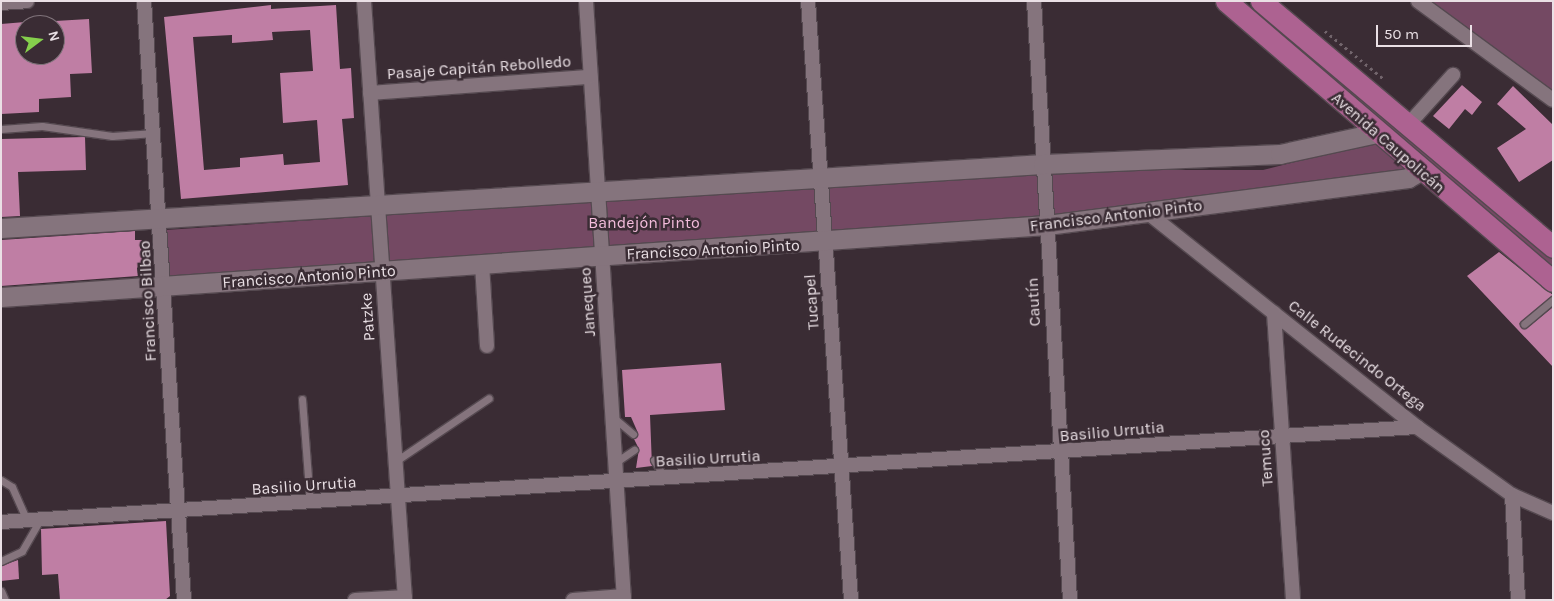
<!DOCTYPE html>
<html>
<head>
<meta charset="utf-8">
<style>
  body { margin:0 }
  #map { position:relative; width:1554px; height:601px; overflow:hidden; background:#3a2c34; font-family:Karla,sans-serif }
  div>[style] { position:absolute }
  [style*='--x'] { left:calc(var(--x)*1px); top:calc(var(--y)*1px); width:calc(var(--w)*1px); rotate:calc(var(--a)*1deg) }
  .green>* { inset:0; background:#744963 }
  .building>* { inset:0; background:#bf7ea4 }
  .path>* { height:2.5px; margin-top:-1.25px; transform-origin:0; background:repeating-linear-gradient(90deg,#72656c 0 2.5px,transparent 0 6.5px) }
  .roads { filter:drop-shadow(1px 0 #554950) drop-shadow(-1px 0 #554950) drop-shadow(0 1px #554950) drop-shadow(0 -1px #554950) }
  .lane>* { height:7px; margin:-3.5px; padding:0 3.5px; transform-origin:3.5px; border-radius:3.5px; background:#85747d }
  .street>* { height:14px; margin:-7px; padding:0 7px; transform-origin:7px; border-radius:7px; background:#85747d }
  .secondary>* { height:19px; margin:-9.5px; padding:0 9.5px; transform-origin:9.5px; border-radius:9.5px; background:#85747d }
  .primary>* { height:21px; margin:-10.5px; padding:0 10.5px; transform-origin:10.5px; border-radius:10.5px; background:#ad6291 }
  span { translate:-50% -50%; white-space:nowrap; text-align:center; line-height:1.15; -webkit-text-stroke:5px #3a2c34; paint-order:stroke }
  .street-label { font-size:16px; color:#eae0e5 }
  .park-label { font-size:16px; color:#f4bddc }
  .frame { position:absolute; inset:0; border:2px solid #eae0e5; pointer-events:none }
  .north { position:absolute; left:15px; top:15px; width:50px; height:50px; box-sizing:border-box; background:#3a2c34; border:1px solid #80747b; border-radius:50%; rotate:75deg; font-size:14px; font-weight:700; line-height:20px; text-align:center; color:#eae0e5 }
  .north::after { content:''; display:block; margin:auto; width:18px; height:22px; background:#85cf4c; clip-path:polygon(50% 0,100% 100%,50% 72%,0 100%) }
  .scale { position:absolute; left:1376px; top:25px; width:96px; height:22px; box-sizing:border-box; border:2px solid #eae0e5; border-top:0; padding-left:6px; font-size:15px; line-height:18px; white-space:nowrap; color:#eae0e5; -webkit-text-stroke:4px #3a2c34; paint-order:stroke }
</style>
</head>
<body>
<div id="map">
  <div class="green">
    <i style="clip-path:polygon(1231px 1px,1243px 1px,1483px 200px,1553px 259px,1553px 271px)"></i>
    <i style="clip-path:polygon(1423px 1px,1553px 1px,1553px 98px)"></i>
    <i style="clip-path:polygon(1378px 141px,1408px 164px,1403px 171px,1070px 217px,169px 280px,166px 230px,1064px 170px,1263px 170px)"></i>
  </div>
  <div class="building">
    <i style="clip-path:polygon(evenodd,271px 5px,271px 9px,336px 5px,340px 69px,351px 68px,354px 118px,342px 119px,348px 185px,181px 199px,164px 17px,271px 5px,310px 30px,313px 71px,280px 73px,283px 123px,317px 120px,320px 162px,284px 165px,283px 154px,240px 158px,240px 167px,204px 170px,193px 37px,232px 35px,232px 43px,273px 40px,272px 32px,310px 30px)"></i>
    <i style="clip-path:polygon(89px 19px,92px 73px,70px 74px,71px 97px,39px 99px,39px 112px,1px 114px,1px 24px,25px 22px,25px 55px,55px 55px,55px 21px)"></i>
    <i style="clip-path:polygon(1462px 85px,1482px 102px,1472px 115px,1465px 109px,1449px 129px,1433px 116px)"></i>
    <i style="clip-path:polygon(1513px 86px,1553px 125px,1553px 160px,1519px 182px,1497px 148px,1526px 129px,1497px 104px)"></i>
    <i style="clip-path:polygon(85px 137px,86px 170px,18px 172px,20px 216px,1px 217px,1px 139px)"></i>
    <i style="clip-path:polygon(135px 231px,135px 240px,142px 240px,144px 268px,137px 268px,138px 276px,1px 286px,1px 240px)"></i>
    <i style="clip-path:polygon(1499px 252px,1553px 295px,1519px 324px,1527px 328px,1553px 307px,1553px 367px,1467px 276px)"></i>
    <i style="clip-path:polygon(721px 363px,725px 410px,650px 415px,652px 466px,636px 468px,639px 449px,634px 439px,638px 433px,631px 417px,625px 417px,622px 370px)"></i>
    <i style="clip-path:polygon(166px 521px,170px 596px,165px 600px,60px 600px,58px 574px,42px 575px,41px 529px)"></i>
    <i style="clip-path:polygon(18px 560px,19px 579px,1px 581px,1px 566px)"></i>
  </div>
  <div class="path">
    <i style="--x:1325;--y:31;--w:77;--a:39.2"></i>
  </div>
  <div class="roads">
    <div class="lane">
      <i style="--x:1;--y:129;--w:41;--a:-4.2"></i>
      <i style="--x:42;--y:126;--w:71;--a:8.1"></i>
      <i style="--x:112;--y:136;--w:42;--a:-4.1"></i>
      <i style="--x:1524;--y:324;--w:38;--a:-40"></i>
      <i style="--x:302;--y:399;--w:104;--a:85.6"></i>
      <i style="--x:614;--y:418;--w:25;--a:40"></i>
      <i style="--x:654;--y:460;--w:20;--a:60"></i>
      <i style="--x:396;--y:461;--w:112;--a:-34.1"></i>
      <i style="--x:616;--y:462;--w:22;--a:-34"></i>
      <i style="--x:1;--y:480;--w:13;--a:32"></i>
      <i style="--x:12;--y:487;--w:36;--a:66"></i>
      <i style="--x:1;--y:561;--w:23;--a:-25"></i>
      <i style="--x:22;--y:551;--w:36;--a:-60"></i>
      <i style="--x:1;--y:591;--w:10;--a:66"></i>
    </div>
    <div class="street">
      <i style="--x:144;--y:1;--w:600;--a:86.18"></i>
      <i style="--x:364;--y:1;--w:600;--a:86.08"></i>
      <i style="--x:586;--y:1;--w:600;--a:86.37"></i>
      <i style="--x:808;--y:1;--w:601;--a:85.89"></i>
      <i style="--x:1034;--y:1;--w:600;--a:86.56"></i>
      <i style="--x:1418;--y:1;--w:167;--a:36.3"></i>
      <i style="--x:1;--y:3;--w:26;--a:-4"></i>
      <i style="--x:370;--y:93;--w:221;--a:-4.2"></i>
      <i style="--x:1407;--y:126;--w:69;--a:-48"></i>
      <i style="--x:1148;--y:213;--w:344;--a:38.5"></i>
      <i style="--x:1417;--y:427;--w:117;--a:35.6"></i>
      <i style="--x:1512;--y:495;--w:45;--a:23.7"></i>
      <i style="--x:482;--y:264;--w:82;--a:86.5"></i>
      <i style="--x:1274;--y:313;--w:288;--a:86.2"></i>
      <i style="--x:1512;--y:495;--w:105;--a:86.7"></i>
      <i style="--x:1;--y:522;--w:1419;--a:-3.84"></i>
      <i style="--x:355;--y:600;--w:50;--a:-3.4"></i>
      <i style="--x:573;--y:600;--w:51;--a:-4.5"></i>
    </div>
    <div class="secondary">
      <i style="--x:1;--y:228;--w:1044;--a:-3.51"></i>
      <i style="--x:1043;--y:164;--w:237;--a:-2.4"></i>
      <i style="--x:1280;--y:154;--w:98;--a:-12.3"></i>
      <i style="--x:1;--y:297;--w:1048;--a:-3.94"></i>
      <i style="--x:1047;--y:225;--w:364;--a:-7.4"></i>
      <i style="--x:1408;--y:178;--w:14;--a:-30"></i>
    </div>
    <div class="primary">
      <i style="--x:1226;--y:1;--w:430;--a:40.6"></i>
      <i style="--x:1261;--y:1;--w:382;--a:40.1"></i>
    </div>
  </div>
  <div class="street-label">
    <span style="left:479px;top:68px;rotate:-4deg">Pasaje Capitán Rebolledo</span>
    <span style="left:1388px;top:143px;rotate:41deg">Avenida Caupolicán</span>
    <span style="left:1116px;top:216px;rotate:-7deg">Francisco Antonio Pinto</span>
    <span style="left:713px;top:250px;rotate:-3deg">Francisco Antonio Pinto</span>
    <span style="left:309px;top:277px;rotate:-4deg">Francisco Antonio Pinto</span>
    <span style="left:148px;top:301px;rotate:-93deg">Francisco Bilbao</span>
    <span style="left:588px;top:302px;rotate:-94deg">Janequeo</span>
    <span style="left:812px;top:302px;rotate:-94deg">Tucapel</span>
    <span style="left:1034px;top:302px;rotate:-93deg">Cautín</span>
    <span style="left:368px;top:317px;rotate:-94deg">Patzke</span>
    <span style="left:1357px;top:356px;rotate:38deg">Calle Rudecindo Ortega</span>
    <span style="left:1112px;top:432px;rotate:-5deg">Basilio Urrutia</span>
    <span style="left:1266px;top:458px;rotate:-94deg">Temuco</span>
    <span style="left:708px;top:459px;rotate:-3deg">Basilio Urrutia</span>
    <span style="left:304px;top:486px;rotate:-4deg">Basilio Urrutia</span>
  </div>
  <div class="park-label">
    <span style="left:644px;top:223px">Bandejón Pinto</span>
  </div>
  <div class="frame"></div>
  <div class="north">N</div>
  <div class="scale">50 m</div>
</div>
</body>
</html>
